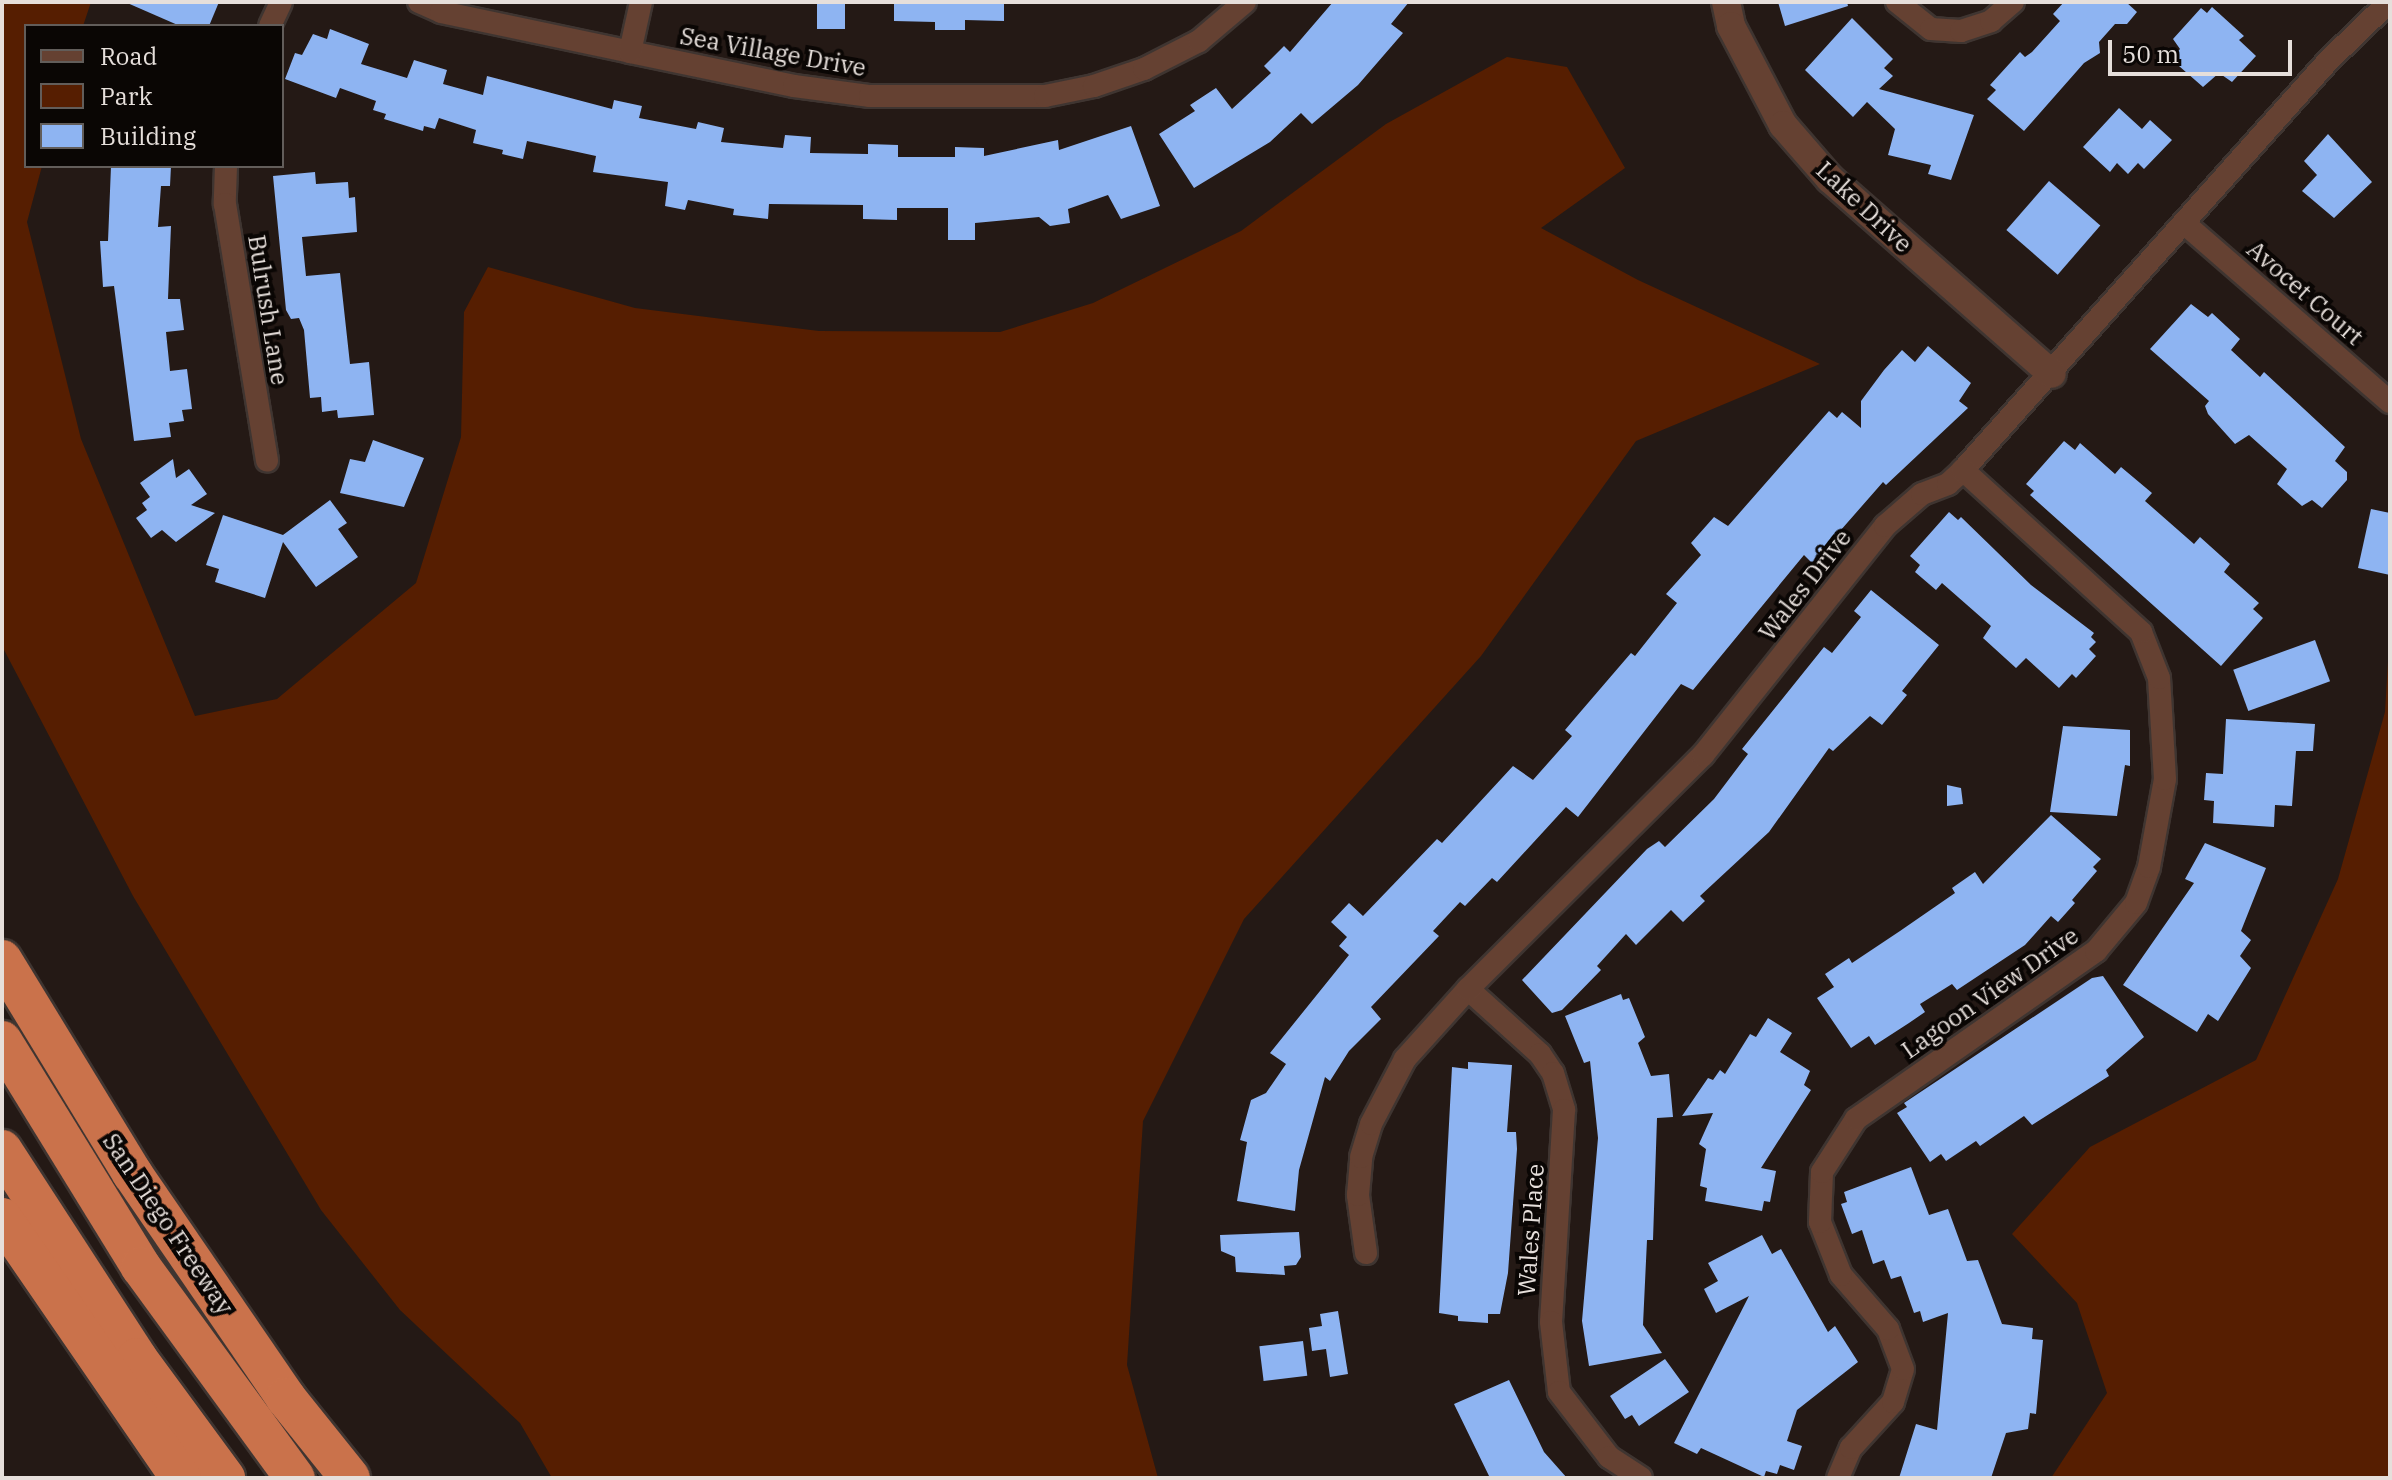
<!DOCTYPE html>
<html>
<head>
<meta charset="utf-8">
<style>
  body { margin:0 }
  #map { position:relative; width:2392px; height:1480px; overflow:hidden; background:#241915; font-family:"IBM Plex Serif",serif }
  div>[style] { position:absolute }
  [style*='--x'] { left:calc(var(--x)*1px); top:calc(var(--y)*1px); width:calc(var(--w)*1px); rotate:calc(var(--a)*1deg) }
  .green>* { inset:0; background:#561e01 }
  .building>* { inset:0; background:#8eb4f2; transform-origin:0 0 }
  .roads { filter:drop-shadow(2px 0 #3f3531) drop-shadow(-2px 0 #3f3531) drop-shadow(0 2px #3f3531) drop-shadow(0 -2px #3f3531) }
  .minor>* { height:22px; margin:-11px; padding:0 11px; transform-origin:11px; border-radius:11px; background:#654132 }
  .tertiary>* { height:28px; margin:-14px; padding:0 14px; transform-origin:14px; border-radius:14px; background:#654132 }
  .motorway>* { height:40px; margin:-20px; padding:0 20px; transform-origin:20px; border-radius:20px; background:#ca724b }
  span { translate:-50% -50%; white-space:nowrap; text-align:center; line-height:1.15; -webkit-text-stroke:8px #0a0604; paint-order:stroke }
  .street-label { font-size:24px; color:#e6dfdb }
  .frame { position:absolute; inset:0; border:4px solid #e6dfdb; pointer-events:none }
  .legend { position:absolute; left:24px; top:24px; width:260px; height:144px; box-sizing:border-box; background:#0a0604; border:2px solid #625d5a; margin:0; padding:10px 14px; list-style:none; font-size:24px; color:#e6dfdb }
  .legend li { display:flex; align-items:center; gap:16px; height:40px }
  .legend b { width:40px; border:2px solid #625d5a }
  .scale { position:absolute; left:2108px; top:40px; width:184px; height:36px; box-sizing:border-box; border:4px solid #e6dfdb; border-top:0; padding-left:10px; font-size:24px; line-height:28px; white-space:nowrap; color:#e6dfdb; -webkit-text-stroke:6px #0a0604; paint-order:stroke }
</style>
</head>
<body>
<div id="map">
  <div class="green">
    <i style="clip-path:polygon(2px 2px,91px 2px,83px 26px,26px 26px,26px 166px,42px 166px,27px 222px,81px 439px,195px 716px,277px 699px,416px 583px,461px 437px,464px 312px,488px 267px,635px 308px,819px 331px,1000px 332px,1093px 303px,1241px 231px,1386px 124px,1507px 57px,1567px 67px,1625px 168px,1541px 228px,1638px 280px,1820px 364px,1636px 441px,1481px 656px,1244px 919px,1143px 1121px,1127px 1365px,1158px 1478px,552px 1478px,520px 1423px,400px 1310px,321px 1210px,133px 896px,2px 646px)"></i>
    <i style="clip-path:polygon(2390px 627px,2390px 1478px,2051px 1478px,2107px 1393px,2077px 1303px,2012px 1234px,2090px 1147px,2256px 1060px,2338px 879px,2385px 712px)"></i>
  </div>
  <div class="building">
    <i style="clip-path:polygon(125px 2px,219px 2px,209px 26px,180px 26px)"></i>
    <i style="left:817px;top:2px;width:28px;height:27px"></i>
    <i style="clip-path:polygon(894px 2px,1004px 2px,1004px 21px,965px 20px,965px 30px,935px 30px,935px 22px,894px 21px)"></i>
    <i style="clip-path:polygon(1333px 2px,1409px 2px,1391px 24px,1403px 33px,1358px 85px,1312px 124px,1301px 113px,1270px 142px,1194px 188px,1159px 134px,1195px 111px,1190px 105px,1216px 88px,1232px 109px,1271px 73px,1264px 66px,1284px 46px,1290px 52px)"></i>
    <i style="clip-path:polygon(1778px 2px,1847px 2px,1848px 6px,1785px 26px)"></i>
    <i style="clip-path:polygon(2064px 2px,2126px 2px,2137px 12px,2127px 24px,2115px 24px,2099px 42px,2100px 53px,2084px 63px,2024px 131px,1987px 99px,1996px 90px,1990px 85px,2020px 52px,2025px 57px,2032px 52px,2060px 21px,2053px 14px)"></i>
    <i style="clip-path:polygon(2212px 7px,2244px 36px,2239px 40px,2256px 56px,2232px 82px,2219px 73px,2203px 87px,2171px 59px,2180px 49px,2173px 39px,2201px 8px,2207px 13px)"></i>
    <i style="clip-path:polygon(1852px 18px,1893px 59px,1884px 68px,1893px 76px,1879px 89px,1974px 115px,1951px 180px,1928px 174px,1931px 165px,1888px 155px,1895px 129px,1867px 102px,1853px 117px,1805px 70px)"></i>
    <i style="clip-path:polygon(330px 29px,369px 44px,361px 64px,407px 78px,414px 60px,447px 70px,443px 84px,483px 95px,487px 76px,612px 109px,614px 100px,642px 106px,639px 118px,696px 129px,698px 122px,724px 128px,721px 142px,783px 148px,785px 135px,811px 137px,810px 153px,868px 154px,868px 144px,898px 145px,898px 157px,955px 157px,955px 147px,984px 148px,984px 156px,1058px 140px,1059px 150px,1131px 126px,1160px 206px,1121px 219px,1108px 195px,1068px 209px,1070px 223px,1050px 226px,1039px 217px,975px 223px,975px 240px,948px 240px,948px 208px,897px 208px,897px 220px,863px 219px,863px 205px,769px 204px,768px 219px,733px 215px,734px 209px,688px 200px,685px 210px,665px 206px,668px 182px,593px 172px,596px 156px,527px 141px,523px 159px,502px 154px,503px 150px,473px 143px,476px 130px,439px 118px,435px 129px,424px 126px,423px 131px,384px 119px,386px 114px,373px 110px,376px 101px,340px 88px,336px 98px,285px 79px,295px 53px,302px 55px,313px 34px,327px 39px)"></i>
    <i style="clip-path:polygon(2119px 108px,2142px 129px,2150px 120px,2172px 140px,2144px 169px,2138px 163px,2128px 174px,2117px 163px,2110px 172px,2083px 147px)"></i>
    <i style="clip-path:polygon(2328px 134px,2372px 182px,2334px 218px,2302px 191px,2317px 175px,2304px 161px)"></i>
    <i style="clip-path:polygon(111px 166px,171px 166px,170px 186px,161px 186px,158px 227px,171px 226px,168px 299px,180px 299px,184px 330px,166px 332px,170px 371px,187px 369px,192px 409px,182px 410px,184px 421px,169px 423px,171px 437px,134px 441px,114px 286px,103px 287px,100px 241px,108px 241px)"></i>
    <i style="clip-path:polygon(315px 172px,316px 184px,348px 182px,349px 198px,355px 197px,357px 232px,302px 237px,306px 276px,340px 273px,350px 364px,369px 362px,374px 415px,338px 418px,337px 410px,322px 412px,321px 397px,310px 398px,304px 330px,299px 318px,291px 319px,286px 310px,273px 176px)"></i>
    <i style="left:2049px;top:181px;width:68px;height:65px;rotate:41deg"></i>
    <i style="clip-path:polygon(2191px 304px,2208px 317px,2212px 313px,2240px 339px,2231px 350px,2260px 377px,2264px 372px,2345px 447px,2335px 461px,2347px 472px,2347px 480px,2322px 508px,2312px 500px,2302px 506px,2277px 484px,2287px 469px,2249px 435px,2235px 444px,2208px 414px,2205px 406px,2209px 401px,2150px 349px)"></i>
    <i style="clip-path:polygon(1928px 346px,1971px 383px,1959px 401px,1968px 408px,1886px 485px,1883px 482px,1812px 563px,1804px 555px,1693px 690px,1681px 684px,1578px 817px,1566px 807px,1497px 882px,1492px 878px,1465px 906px,1460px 902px,1433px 931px,1439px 936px,1371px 1007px,1381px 1019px,1349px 1051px,1330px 1081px,1325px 1077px,1299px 1170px,1295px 1211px,1237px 1201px,1247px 1142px,1240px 1140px,1251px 1100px,1266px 1093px,1286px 1064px,1270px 1053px,1349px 955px,1339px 946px,1347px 937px,1331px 922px,1349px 903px,1363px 916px,1437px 839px,1442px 843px,1513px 766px,1533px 780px,1572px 736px,1565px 730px,1576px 717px,1631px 653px,1635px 656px,1677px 603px,1666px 594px,1701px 555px,1691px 543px,1714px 517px,1728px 526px,1829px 411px,1837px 418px,1842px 412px,1861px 428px,1861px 401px,1884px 370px,1902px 350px,1915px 362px)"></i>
    <i style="clip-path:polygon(373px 440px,424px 458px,404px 507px,340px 493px,350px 459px,365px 462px)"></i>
    <i style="clip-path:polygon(2064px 441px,2075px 450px,2080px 443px,2115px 474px,2121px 467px,2152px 493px,2145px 501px,2194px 544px,2200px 537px,2230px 564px,2224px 572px,2259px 603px,2253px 609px,2263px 618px,2221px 666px,2030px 495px,2034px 491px,2026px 484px)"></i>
    <i style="clip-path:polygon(173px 459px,176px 478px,189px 469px,207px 494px,191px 505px,215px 513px,176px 542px,162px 530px,151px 538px,136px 518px,147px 510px,142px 503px,150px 497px,140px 483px)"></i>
    <i style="clip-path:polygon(330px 500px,347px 523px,338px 529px,358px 557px,316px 587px,283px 542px,265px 598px,215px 582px,219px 569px,206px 565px,223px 515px,283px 535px)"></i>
    <i style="clip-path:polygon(2371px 509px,2390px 513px,2390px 575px,2358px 568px)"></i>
    <i style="clip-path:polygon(1949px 512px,1958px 520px,1961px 517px,2031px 585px,2094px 633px,2091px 637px,2096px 642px,2089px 649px,2096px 656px,2076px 678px,2072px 674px,2059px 688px,2026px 658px,2016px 668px,1983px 638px,1991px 626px,1942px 583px,1936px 590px,1915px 572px,1920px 565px,1910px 556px)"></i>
    <i style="clip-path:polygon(1871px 590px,1939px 645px,1902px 691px,1907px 695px,1882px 725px,1870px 716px,1833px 751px,1829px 748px,1769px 832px,1700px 896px,1705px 901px,1683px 922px,1671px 910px,1636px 945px,1626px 934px,1597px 966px,1601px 970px,1562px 1010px,1552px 1013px,1522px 980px,1647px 849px,1659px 841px,1665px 847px,1714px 799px,1748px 754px,1742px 749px,1824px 647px,1832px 653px,1861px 617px,1854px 611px)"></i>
    <i style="left:2315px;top:640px;width:44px;height:87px;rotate:70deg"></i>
    <i style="clip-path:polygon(2226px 719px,2315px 724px,2313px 751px,2296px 751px,2292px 806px,2275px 805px,2274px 827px,2213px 823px,2214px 801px,2204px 800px,2206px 773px,2223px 774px)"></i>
    <i style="clip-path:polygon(2063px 726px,2130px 730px,2130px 766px,2125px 765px,2117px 816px,2050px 812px)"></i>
    <i style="clip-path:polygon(1947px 785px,1961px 788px,1963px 804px,1947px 806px)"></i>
    <i style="clip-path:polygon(2051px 815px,2101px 859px,2093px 867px,2097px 871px,2072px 900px,2075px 903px,2058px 922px,2051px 916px,2025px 945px,1957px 990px,1952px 984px,1920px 1004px,1925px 1012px,1909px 1023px,1875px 1045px,1869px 1036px,1851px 1048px,1817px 998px,1834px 987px,1825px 974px,1849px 958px,1852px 963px,1900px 931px,1955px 893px,1952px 888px,1975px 872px,1983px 884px)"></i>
    <i style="clip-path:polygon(2205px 843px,2266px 868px,2241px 931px,2251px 940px,2240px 956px,2251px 968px,2218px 1021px,2208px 1014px,2197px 1032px,2123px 985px,2194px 883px,2185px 879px)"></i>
    <i style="clip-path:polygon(2103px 976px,2144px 1037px,2106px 1070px,2109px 1076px,2032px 1125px,2024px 1116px,1980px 1146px,1976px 1141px,1946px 1161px,1941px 1154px,1930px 1162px,1897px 1113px,1907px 1107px,1904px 1103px,2092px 978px)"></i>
    <i style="clip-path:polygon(1621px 994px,1623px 1000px,1629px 998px,1645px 1037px,1638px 1043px,1651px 1076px,1669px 1074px,1673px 1117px,1657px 1118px,1653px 1240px,1647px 1240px,1643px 1325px,1662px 1353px,1589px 1366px,1582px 1321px,1598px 1138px,1590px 1061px,1584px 1063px,1565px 1016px)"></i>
    <i style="clip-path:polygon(1768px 1018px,1792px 1033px,1780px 1052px,1810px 1071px,1804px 1085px,1811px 1090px,1761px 1168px,1776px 1171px,1770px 1202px,1764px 1201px,1762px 1211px,1705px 1201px,1707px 1188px,1700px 1186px,1706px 1149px,1699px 1144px,1713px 1113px,1682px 1116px,1708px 1078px,1713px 1080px,1720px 1070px,1725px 1074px,1750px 1034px,1756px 1037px)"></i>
    <i style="clip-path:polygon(1468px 1062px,1512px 1065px,1507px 1132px,1516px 1132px,1517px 1149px,1508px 1273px,1500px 1314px,1488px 1314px,1488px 1323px,1458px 1321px,1458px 1316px,1439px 1313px,1452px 1067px,1468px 1069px)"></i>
    <i style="clip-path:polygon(1911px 1167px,1929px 1215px,1948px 1209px,1967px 1261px,1978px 1260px,2002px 1324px,2033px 1328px,2032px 1339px,2043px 1340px,2036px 1414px,2030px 1413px,2028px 1429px,2006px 1433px,1991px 1478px,1899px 1478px,1916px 1424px,1937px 1430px,1948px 1313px,1923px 1322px,1920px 1311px,1914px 1313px,1901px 1276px,1891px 1279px,1884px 1260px,1873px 1264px,1862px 1230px,1852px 1234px,1841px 1204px,1847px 1202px,1844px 1192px)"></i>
    <i style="clip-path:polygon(1299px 1232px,1301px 1257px,1296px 1265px,1284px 1266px,1285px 1275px,1236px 1272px,1235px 1257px,1221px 1251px,1220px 1235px)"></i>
    <i style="clip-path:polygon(1762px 1235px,1772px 1254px,1781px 1249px,1828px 1332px,1835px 1326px,1858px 1362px,1797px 1410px,1787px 1441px,1802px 1446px,1794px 1470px,1780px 1465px,1777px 1474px,1766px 1471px,1764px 1477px,1701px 1448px,1697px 1454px,1674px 1443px,1749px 1296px,1716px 1313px,1704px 1289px,1718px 1281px,1708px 1263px)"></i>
    <i style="clip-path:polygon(1338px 1311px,1348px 1374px,1330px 1377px,1326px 1349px,1312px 1351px,1309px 1328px,1322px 1326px,1320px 1314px)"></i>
    <i style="left:1303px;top:1341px;width:35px;height:44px;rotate:83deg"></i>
    <i style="clip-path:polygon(1665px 1359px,1689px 1392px,1639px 1426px,1632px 1415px,1625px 1419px,1610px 1396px)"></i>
    <i style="clip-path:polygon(1509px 1380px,1544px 1452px,1567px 1478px,1490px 1478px,1454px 1404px)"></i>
  </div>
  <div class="roads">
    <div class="minor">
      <i style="--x:419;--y:2;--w:24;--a:24"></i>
      <i style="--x:441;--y:12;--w:193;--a:11.9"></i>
      <i style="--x:630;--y:52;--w:167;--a:11.7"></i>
      <i style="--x:794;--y:86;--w:77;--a:7.5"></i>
      <i style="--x:870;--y:96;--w:175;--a:0"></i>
      <i style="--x:1045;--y:96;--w:50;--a:-11.5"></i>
      <i style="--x:1094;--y:86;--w:53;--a:-18.8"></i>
      <i style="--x:1144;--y:69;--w:62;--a:-27"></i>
      <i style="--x:1199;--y:41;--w:60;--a:-40.3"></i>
      <i style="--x:1897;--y:2;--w:43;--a:38.5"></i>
      <i style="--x:1931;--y:29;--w:30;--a:4"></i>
      <i style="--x:1961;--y:31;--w:32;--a:-18"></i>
      <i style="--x:1991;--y:21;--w:29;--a:-41"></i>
      <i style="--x:270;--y:26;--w:26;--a:-65"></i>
      <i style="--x:630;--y:52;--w:51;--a:-77.6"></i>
      <i style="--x:226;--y:166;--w:38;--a:92"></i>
      <i style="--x:225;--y:204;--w:260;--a:80.7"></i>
      <i style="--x:2185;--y:224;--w:271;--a:41"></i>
      <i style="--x:1468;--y:989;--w:97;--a:42.1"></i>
      <i style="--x:1540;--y:1054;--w:23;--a:56"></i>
      <i style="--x:1553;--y:1073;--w:39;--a:73"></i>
      <i style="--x:1564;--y:1110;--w:212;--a:93.5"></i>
      <i style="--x:1551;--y:1322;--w:70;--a:83.5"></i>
      <i style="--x:1559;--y:1392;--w:82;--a:52.4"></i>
      <i style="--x:1609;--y:1457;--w:38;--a:33"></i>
      <i style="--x:1366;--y:1253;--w:59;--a:-97.9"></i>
      <i style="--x:1358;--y:1195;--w:38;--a:-85"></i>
      <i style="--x:1361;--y:1157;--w:34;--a:-73"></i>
      <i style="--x:1371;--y:1124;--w:73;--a:-62.4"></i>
      <i style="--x:1405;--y:1059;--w:94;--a:-48"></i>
      <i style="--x:1468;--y:989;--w:332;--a:-44.9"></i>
      <i style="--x:1703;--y:755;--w:293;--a:-51.5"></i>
      <i style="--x:1885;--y:526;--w:49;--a:-40.9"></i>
      <i style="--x:1922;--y:494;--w:28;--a:-21"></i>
      <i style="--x:1948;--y:484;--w:21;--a:-43"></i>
      <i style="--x:1963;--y:470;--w:550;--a:-48.25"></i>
      <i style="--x:2329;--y:60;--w:83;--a:-44"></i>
      <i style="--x:1838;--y:1478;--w:33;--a:-67"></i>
      <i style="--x:1851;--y:1448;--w:62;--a:-47.6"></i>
      <i style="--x:1893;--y:1402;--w:34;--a:-73"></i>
      <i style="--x:1903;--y:1369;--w:43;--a:-110.6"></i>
      <i style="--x:1888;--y:1329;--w:72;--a:-131"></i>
      <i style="--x:1841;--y:1275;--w:57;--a:-111.6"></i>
      <i style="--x:1820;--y:1222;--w:50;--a:-87.7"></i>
      <i style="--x:1822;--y:1172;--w:63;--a:-57.3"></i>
      <i style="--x:1856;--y:1119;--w:293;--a:-35"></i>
      <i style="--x:2096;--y:951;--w:62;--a:-50.2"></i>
      <i style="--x:2136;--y:903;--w:38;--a:-70"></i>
      <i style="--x:2149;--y:867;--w:89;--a:-79.7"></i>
      <i style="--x:2165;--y:779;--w:101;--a:-93.4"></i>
      <i style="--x:2159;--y:678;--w:49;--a:-111.4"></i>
      <i style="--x:2141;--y:632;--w:241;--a:-137.7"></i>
    </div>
    <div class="tertiary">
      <i style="--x:1726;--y:2;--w:25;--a:78"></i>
      <i style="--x:1731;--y:26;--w:112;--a:62.3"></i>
      <i style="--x:1783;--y:125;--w:72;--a:49"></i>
      <i style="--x:1830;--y:179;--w:295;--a:41.3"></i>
    </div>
    <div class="motorway">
      <i style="--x:2;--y:960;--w:250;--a:58.6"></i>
      <i style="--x:132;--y:1173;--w:273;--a:55.6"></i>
      <i style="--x:286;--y:1398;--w:102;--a:51.3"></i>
      <i style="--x:2;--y:1041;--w:265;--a:58.4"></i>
      <i style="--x:141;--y:1267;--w:261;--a:53.9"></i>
      <i style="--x:2;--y:1150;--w:248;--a:57"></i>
      <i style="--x:137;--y:1358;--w:149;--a:53.7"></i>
      <i style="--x:2;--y:1218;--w:316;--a:55.5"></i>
    </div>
  </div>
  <div class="street-label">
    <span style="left:773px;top:52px;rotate:10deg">Sea Village Drive</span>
    <span style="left:1864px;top:207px;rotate:43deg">Lake Drive</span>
    <span style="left:2305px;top:293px;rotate:41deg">Avocet Court</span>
    <span style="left:268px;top:310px;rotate:81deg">Bulrush Lane</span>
    <span style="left:1805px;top:585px;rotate:-52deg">Wales Drive</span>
    <span style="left:1990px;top:993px;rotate:-35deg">Lagoon View Drive</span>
    <span style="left:168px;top:1224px;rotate:56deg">San Diego Freeway</span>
    <span style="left:1531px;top:1230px;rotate:-86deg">Wales Place</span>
  </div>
  <div class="frame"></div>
  <ul class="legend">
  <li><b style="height:10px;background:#654132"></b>Road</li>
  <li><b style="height:22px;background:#561e01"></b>Park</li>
  <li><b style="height:22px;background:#8eb4f2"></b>Building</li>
  </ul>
  <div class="scale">50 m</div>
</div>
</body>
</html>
